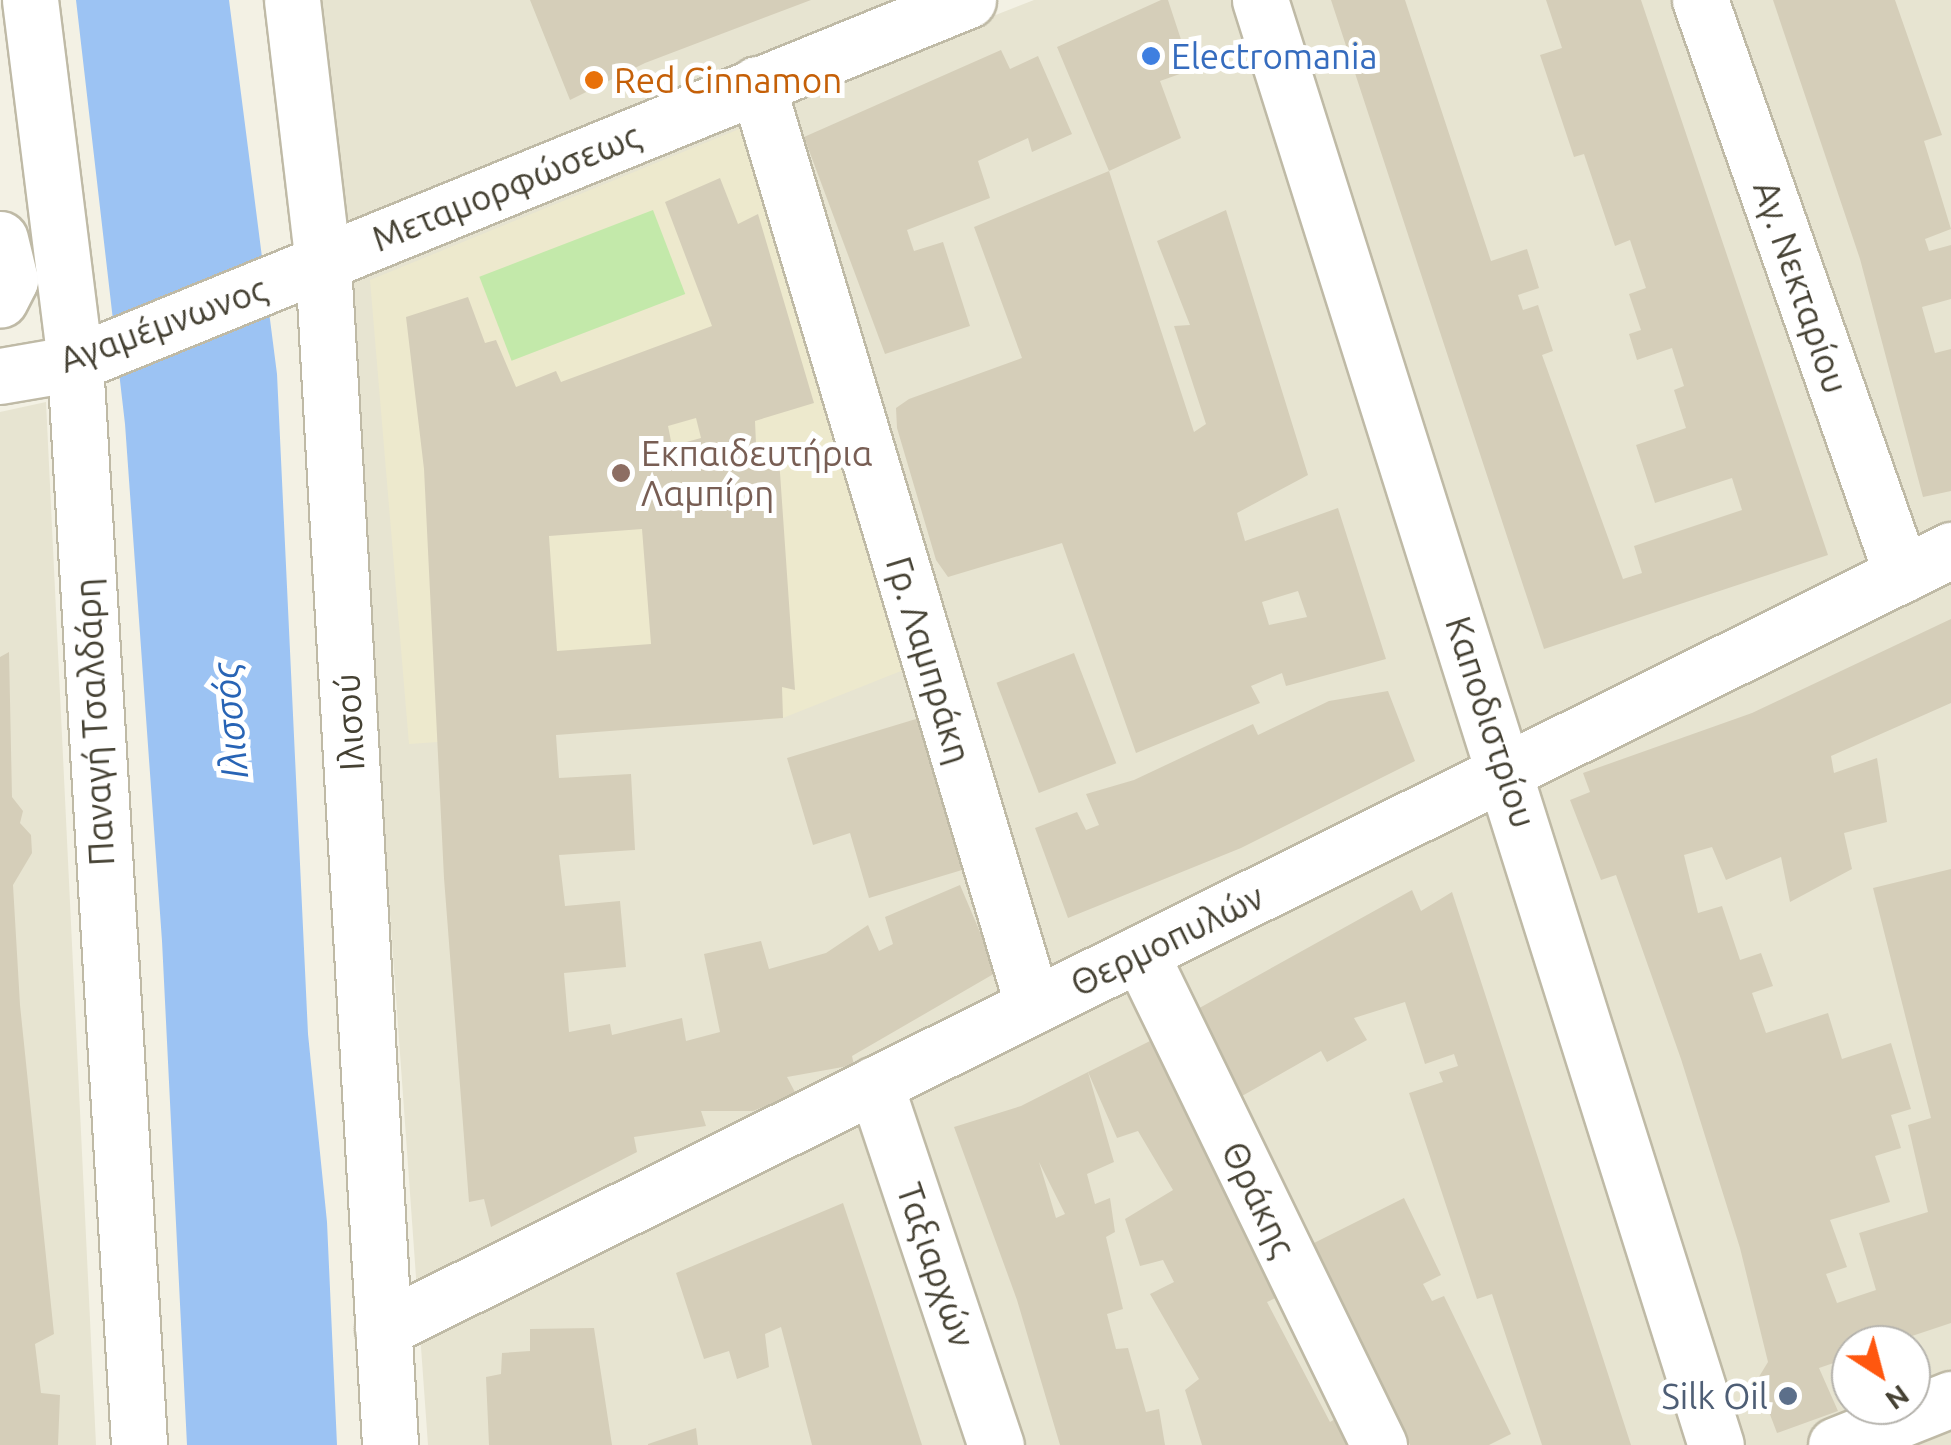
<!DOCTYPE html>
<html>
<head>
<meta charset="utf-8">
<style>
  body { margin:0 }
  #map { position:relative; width:1951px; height:1445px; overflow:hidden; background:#f3f1e4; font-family:Ubuntu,sans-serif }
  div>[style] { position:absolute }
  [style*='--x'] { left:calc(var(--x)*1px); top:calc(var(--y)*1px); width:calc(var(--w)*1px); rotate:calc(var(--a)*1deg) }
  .residential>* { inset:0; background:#e7e4d1 }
  .education>* { inset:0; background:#ede9cd }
  .green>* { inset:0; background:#c3e9aa; transform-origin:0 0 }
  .water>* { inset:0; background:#9cc3f3 }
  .building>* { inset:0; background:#d5ceb9; transform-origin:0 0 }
  .roads { filter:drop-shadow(2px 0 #bfbaa6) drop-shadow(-2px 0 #bfbaa6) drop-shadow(0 2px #bfbaa6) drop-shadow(0 -2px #bfbaa6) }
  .street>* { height:55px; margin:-27.5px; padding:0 27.5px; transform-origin:27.5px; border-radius:27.5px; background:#fff }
  .dots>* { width:28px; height:28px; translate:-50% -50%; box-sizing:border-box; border:5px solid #fff; border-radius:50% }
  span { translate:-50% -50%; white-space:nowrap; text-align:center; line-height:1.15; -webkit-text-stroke:10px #fff; paint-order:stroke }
  .shop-label { font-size:35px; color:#366cbe }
  .left { translate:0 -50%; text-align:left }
  .food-label { font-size:35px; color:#c56008 }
  .street-label { font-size:35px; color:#454133 }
  .education-label { font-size:35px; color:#785e54 }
  .service-label { font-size:35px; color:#4e5e75 }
  .right { translate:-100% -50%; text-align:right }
  .water-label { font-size:38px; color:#2864b5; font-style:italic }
  .north { position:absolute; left:1831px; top:1325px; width:100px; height:100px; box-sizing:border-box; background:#fff; border:2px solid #b5b3ad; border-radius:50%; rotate:144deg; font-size:28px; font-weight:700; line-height:40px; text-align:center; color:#454133 }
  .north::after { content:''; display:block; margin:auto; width:35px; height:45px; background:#ff570f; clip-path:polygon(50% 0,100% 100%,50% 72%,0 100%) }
</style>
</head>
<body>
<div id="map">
  <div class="residential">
    <i style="clip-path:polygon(314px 0,928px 0,341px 229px)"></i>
    <i style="clip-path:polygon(evenodd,1034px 0,1951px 0,1951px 1445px,428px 1445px,344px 270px,1034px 0,1851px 1345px,1911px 1345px,1911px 1405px,1851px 1405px,1851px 1345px)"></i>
    <i style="clip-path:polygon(46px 402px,96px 1445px,0 1445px,0 412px)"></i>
  </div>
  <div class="education">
    <i style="clip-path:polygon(749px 125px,916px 665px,783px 718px,409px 744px,370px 280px)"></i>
  </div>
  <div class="green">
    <i style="left:653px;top:210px;width:90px;height:186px;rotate:69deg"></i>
  </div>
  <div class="water">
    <i style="clip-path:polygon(76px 0,229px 0,277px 374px,308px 1034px,327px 1222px,337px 1445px,187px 1445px,162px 941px,125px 424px)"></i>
  </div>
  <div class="building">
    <i style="clip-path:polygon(530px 0,811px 0,645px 63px,570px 100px)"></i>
    <i style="clip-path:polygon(1161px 0,1168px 0,1191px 70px,1160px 81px,1181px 138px,1109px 171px,1057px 47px)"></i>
    <i style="clip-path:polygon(1331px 0,1405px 0,1491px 261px,1527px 249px,1539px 288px,1518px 295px,1523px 310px,1538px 305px,1553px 351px,1542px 355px,1623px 579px,1642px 573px,1634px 546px,1742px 510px,1732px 478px,1655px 503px,1636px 445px,1686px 428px,1674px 390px,1684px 386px,1672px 348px,1637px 360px,1629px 334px,1641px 330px,1629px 294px,1646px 288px,1630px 240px,1615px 246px,1584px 154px,1574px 157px,1540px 55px,1562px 48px,1546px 0,1641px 0,1828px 555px,1544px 649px)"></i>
    <i style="clip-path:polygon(1773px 0,1895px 0,1942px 135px,1924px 141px,1951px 229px,1925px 239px,1929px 251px,1951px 245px,1951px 299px,1922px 307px,1935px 353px,1951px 349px,1951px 491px,1923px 497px,1860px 259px)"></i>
    <i style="clip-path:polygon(1001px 50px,1010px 69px,1038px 56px,1072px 134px,1032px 152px,1028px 138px,978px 161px,990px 198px,907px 230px,914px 251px,943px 242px,970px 326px,885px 354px,804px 137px)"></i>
    <i style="clip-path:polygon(evenodd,1109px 171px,1194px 432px,1206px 424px,1174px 326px,1190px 325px,1157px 241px,1226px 210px,1308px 475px,1237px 513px,1245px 541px,1338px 508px,1386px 659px,1286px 686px,1282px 673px,1251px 686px,1260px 703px,1136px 753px,1062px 543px,948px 577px,936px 560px,897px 428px,896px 408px,909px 399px,1022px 358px,974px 227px,1109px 171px,1298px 591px,1307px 617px,1269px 625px,1262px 602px,1298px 591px)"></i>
    <i style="clip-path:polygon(evenodd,720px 178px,738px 224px,758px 214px,814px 403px,755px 421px,756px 444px,778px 444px,795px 690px,782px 687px,783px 718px,556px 735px,559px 778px,631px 774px,635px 850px,559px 855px,565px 906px,620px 901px,626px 967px,564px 973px,569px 1032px,610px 1024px,612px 1035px,682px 1018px,686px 1041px,720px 1032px,704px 954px,761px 941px,769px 969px,826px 953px,868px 925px,879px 951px,893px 944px,885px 917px,960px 885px,997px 972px,852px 1056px,854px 1065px,787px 1077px,796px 1094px,753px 1111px,701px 1111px,706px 1126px,634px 1137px,637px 1152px,491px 1227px,484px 1199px,469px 1202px,444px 878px,424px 469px,406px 317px,468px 297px,485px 343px,496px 340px,516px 387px,556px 371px,561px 382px,712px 326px,665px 202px,720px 178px,696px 418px,701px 438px,672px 446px,668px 426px,696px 418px,720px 178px,642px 529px,651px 644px,557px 651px,549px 536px,642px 529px)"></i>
    <i style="clip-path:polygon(1951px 619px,1951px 703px,1831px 756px,1834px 773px,1877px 758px,1887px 822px,1844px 833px,1852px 869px,1790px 902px,1781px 857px,1726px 880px,1712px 847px,1684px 855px,1698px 913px,1722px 906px,1740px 960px,1761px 953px,1773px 986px,1752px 993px,1766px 1033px,1828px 1013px,1842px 1059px,1891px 1043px,1911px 1109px,1891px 1115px,1901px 1148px,1875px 1156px,1890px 1202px,1830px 1220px,1847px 1267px,1826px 1274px,1837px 1303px,1876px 1290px,1859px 1233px,1928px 1212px,1908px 1125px,1931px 1118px,1873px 888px,1951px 869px,1951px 1323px,1885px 1345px,1851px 1345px,1851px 1357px,1819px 1368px,1838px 1411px,1777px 1433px,1757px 1380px,1768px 1362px,1740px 1248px,1681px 1059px,1616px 875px,1601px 880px,1570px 800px,1590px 792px,1583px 773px,1752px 713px)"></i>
    <i style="clip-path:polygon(9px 652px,12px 797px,23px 811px,20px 823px,31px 835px,32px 853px,13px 885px,20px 1005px,54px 1334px,35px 1344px,41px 1393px,60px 1395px,58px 1445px,0 1445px,0 657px)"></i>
    <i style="left:1074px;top:653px;width:118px;height:83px;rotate:69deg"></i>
    <i style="clip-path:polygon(1388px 691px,1415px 761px,1241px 848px,1068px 918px,1035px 828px,1077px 812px,1086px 830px,1099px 825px,1086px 794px,1134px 780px,1253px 724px,1258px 735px,1329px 701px)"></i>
    <i style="clip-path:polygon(926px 716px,972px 867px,869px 898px,850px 833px,813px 845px,787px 758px)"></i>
    <i style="clip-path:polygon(1412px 890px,1421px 911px,1452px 892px,1631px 1445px,1542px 1445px,1492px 1294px,1477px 1299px,1409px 1093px,1443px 1082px,1439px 1072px,1458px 1066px,1454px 1054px,1425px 1064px,1405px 1002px,1354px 1018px,1367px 1040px,1327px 1062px,1321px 1051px,1242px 1096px,1194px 1011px)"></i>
    <i style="clip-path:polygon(1158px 1037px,1282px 1295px,1267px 1302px,1330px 1422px,1344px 1414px,1359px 1445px,1202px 1445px,1185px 1390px,1199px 1379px,1150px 1294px,1174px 1282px,1163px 1260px,1140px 1266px,1125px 1219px,1173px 1190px,1138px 1131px,1117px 1138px,1088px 1072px)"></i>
    <i style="clip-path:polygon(evenodd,1088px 1072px,1114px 1162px,1087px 1174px,1095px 1204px,1110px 1198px,1115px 1232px,1106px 1237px,1123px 1309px,1107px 1314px,1116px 1349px,1128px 1348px,1146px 1412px,1159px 1409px,1165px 1445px,1060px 1445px,1017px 1300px,954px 1127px,1021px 1106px,1088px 1072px,1039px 1162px,1065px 1214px,1056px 1218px,1039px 1162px)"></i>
    <i style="clip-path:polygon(1404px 1198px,1441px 1275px,1423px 1284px,1432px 1301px,1444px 1296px,1511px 1434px,1489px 1445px,1410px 1445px,1312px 1244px)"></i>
    <i style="clip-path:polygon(843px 1203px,872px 1290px,922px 1445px,812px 1445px,781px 1327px,765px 1334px,769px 1367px,737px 1379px,729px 1351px,704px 1359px,676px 1273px)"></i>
    <i style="clip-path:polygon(594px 1328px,612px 1445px,489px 1445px,486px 1377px,501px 1374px,502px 1353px,530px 1351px,530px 1329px)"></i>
    <i style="clip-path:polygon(696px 1428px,698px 1445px,648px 1445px,648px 1444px)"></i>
  </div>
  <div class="roads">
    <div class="street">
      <i style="--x:30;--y:0;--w:366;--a:82.9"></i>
      <i style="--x:75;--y:363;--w:1084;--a:86.61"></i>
      <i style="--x:292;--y:0;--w:266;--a:83.3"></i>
      <i style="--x:323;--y:264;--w:1183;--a:86.75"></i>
      <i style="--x:1260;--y:0;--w:1515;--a:72.49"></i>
      <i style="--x:1700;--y:0;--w:609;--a:70.64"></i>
      <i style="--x:757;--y:84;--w:962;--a:73.33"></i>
      <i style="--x:0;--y:239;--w:42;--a:76.3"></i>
      <i style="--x:10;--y:280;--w:22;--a:117"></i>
      <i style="--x:0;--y:376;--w:76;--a:-9.8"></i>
      <i style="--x:75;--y:363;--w:964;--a:-22.12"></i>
      <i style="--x:1140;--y:953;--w:547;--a:64.09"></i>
      <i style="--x:875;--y:1084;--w:381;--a:71.5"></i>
      <i style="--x:383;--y:1329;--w:1751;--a:-26.42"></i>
      <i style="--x:1836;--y:1445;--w:124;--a:-21.8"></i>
    </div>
  </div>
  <div class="dots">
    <i style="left:1151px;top:56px;background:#3f7fe0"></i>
    <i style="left:594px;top:80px;background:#e8710a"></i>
    <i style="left:621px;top:473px;background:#8d6e63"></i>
    <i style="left:1788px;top:1396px;background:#5c6f8a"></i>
  </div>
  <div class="shop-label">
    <span class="left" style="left:1171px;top:56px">Electromania</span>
  </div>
  <div class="food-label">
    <span class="left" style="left:614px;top:80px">Red Cinnamon</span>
  </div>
  <div class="street-label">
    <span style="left:506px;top:187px;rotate:-22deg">Μεταμορφώσεως</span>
    <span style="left:1801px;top:287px;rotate:71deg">Αγ. Νεκταρίου</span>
    <span style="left:163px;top:324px;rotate:-20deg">Αγαμέμνωνος</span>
    <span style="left:929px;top:660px;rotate:73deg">Γρ. Λαμπράκη</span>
    <span style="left:94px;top:722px;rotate:-93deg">Παναγή Τσαλδάρη</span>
    <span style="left:349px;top:722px;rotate:-93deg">Ιλισού</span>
    <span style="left:1491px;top:722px;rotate:72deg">Καποδιστρίου</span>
    <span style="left:1167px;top:940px;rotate:-26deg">Θερμοπυλών</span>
    <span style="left:1259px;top:1199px;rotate:64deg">Θράκης</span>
    <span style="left:936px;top:1265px;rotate:71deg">Ταξιαρχών</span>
  </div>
  <div class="education-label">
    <span class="left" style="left:641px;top:473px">Εκπαιδευτήρια<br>Λαμπίρη</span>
  </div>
  <div class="service-label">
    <span class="right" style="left:1768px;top:1396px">Silk Oil</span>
  </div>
  <div class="water-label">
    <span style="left:230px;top:721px;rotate:-95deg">Ιλισσός</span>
  </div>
  <div class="north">N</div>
</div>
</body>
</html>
